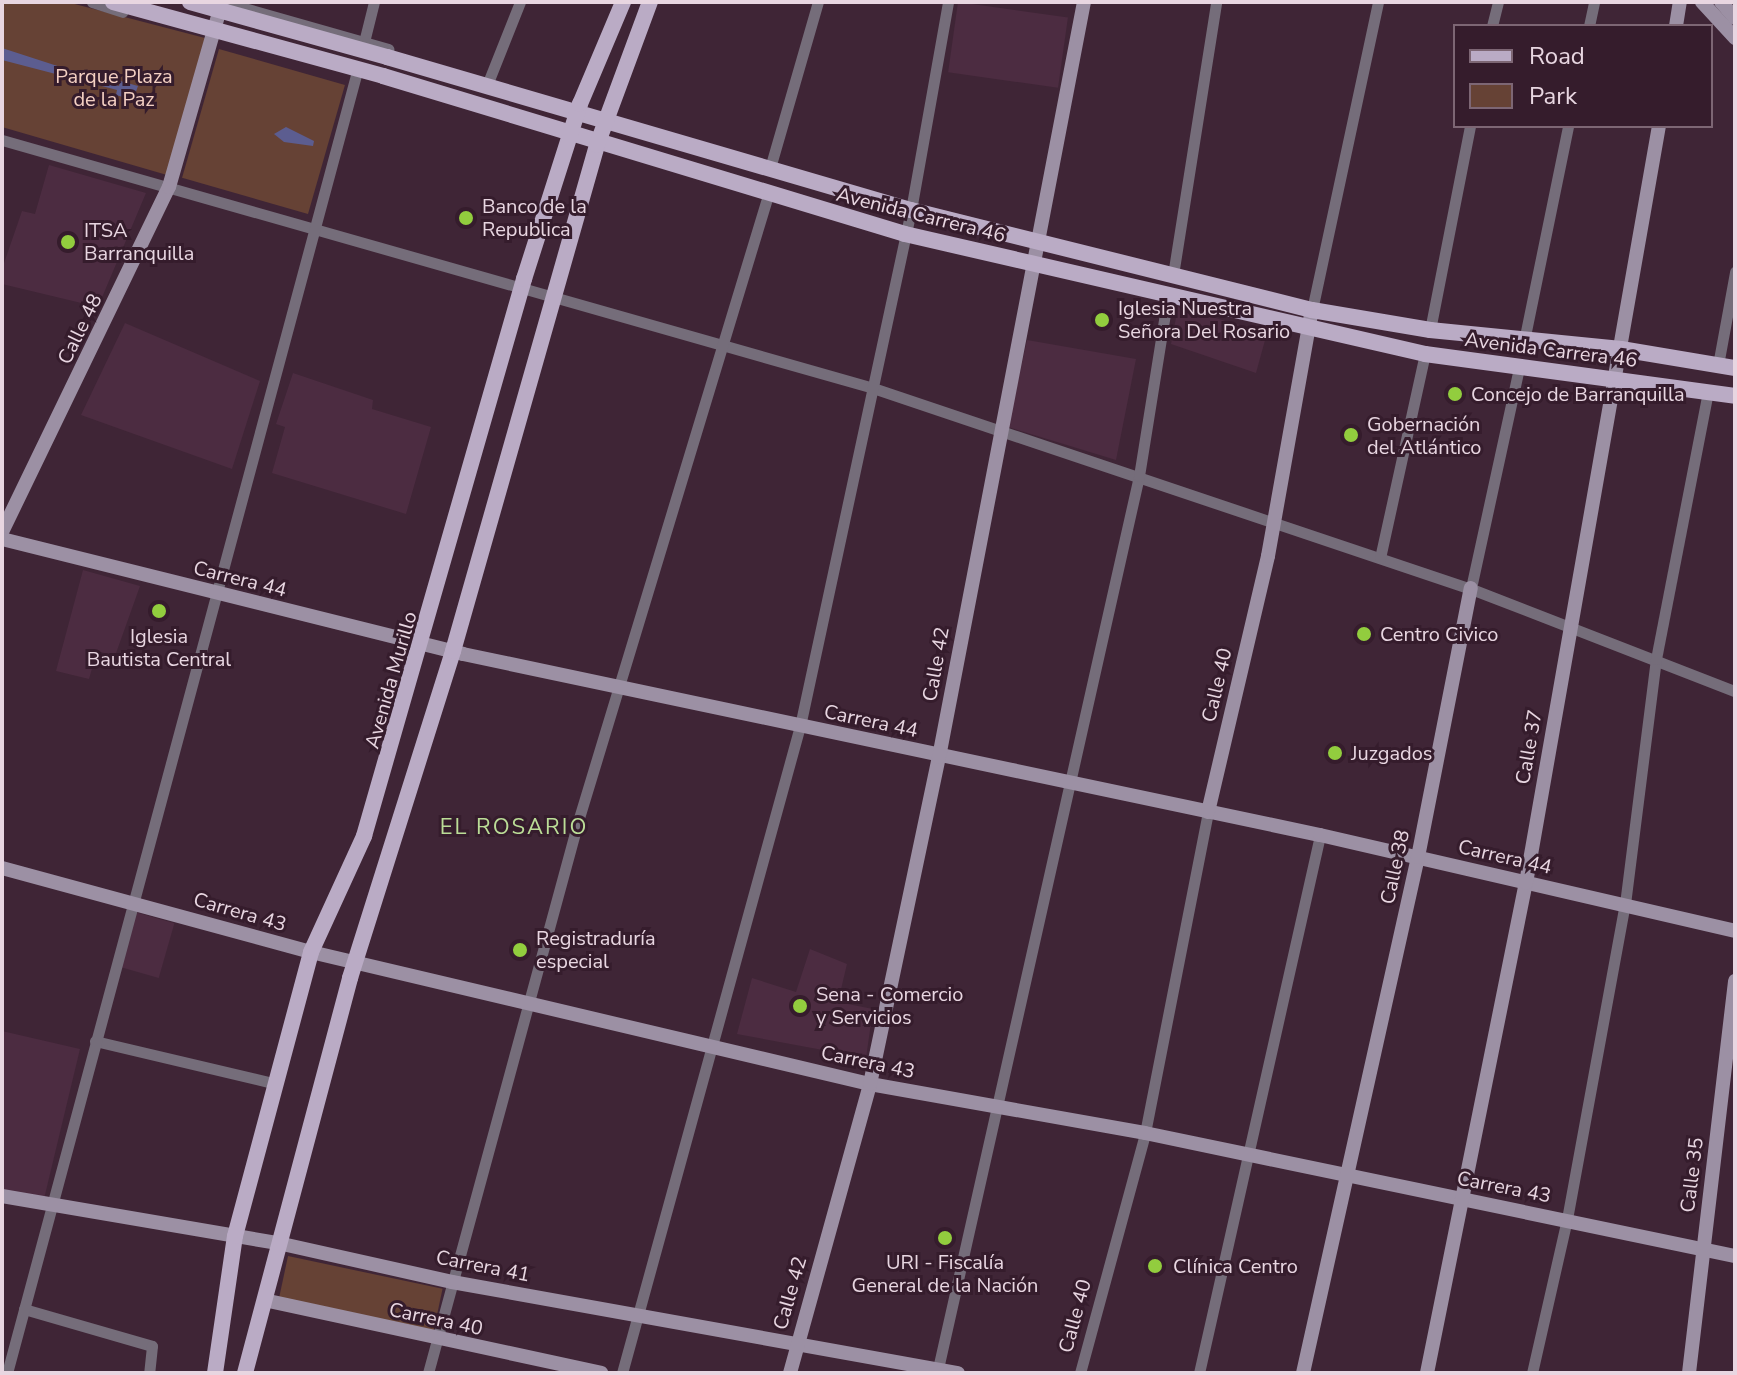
<!DOCTYPE html>
<html>
<head>
<meta charset="utf-8">
<style>
  body { margin:0 }
  #map { position:relative; width:1737px; height:1375px; overflow:hidden; background:#3f2536; font-family:"Nunito Sans",sans-serif }
  div>[style] { position:absolute }
  [style*='--x'] { left:calc(var(--x)*1px); top:calc(var(--y)*1px); width:calc(var(--w)*1px); rotate:calc(var(--a)*1deg) }
  .built>* { inset:0; background:#4c2c41; transform-origin:0 0 }
  .green>* { inset:0; background:#664235; transform-origin:0 0 }
  .water>* { inset:0; background:#5c5d90 }
  .street>* { height:11px; margin:-5.5px; padding:0 5.5px; transform-origin:5.5px; border-radius:5.5px; background:#756d7a }
  .secondary>* { height:14px; margin:-7px; padding:0 7px; transform-origin:7px; border-radius:7px; background:#9c90a4 }
  .primary>* { height:16px; margin:-8px; padding:0 8px; transform-origin:8px; border-radius:8px; background:#baabc5 }
  .primary-bridge>* { height:16px; margin:-8px; padding:0 8px; transform-origin:8px; border-radius:8px; background:#baabc5 }
  .dots>* { width:22px; height:22px; translate:-50% -50%; box-sizing:border-box; border:4px solid #351c2c; border-radius:50% }
  span { translate:-50% -50%; white-space:nowrap; text-align:center; line-height:1.15; -webkit-text-stroke:6px #351c2c; paint-order:stroke }
  .park-label { font-size:20px; color:#f4d0c3 }
  .poi-label { font-size:20px; color:#e8d6e1 }
  .left { translate:0 -50%; text-align:left }
  .street-label { font-size:20px; color:#e8d6e1 }
  .neighbourhood-label { font-size:22px; color:#bbdd97; letter-spacing:2px }
  .frame { position:absolute; inset:0; border:4px solid #e8d6e1; pointer-events:none }
  .legend { position:absolute; left:1453px; top:24px; width:260px; height:104px; box-sizing:border-box; background:#351c2c; border:2px solid #7d6674; margin:0; padding:10px 14px; list-style:none; font-size:24px; color:#e8d6e1 }
  .legend li { display:flex; align-items:center; gap:16px; height:40px }
  .legend b { width:40px; border:2px solid #7d6674 }
</style>
</head>
<body>
<div id="map">
  <div class="built">
    <i style="left:958px;top:2px;width:111px;height:71px;rotate:8deg"></i>
    <i style="clip-path:polygon(49px 165px,146px 193px,98px 307px,2px 284px,2px 269px,22px 211px,35px 214px)"></i>
    <i style="clip-path:polygon(1178px 307px,1267px 333px,1256px 373px,1171px 344px)"></i>
    <i style="clip-path:polygon(125px 323px,260px 381px,232px 469px,81px 415px)"></i>
    <i style="clip-path:polygon(1027px 340px,1136px 359px,1116px 460px,1008px 427px)"></i>
    <i style="clip-path:polygon(293px 373px,373px 400px,372px 409px,431px 427px,406px 514px,272px 473px,285px 427px,276px 424px)"></i>
    <i style="clip-path:polygon(83px 570px,140px 586px,115px 656px,97px 651px,89px 679px,56px 671px)"></i>
    <i style="left:135px;top:912px;width:41px;height:57px;rotate:16deg"></i>
    <i style="clip-path:polygon(810px 949px,847px 964px,838px 1002px,873px 1009px,866px 1058px,737px 1034px,752px 978px,796px 992px)"></i>
    <i style="clip-path:polygon(2px 1031px,80px 1049px,44px 1199px,2px 1190px)"></i>
  </div>
  <div class="green">
    <i style="clip-path:polygon(3px 2px,67px 2px,205px 38px,167px 175px,2px 127px)"></i>
    <i style="left:219px;top:49px;width:131px;height:134px;rotate:16deg"></i>
    <i style="left:288px;top:1256px;width:158px;height:44px;rotate:12deg"></i>
  </div>
  <div class="water">
    <i style="clip-path:polygon(2px 48px,119px 86px,120px 81px,138px 86px,133px 100px,116px 95px,117px 90px,2px 60px)"></i>
    <i style="clip-path:polygon(286px 127px,314px 141px,313px 146px,284px 142px,274px 134px)"></i>
  </div>
  <div class="street">
    <i style="--x:92;--y:2;--w:32;--a:18"></i>
    <i style="--x:223;--y:2;--w:172;--a:15.9"></i>
    <i style="--x:1492;--y:26;--w:25;--a:-76"></i>
    <i style="--x:1589;--y:26;--w:25;--a:-78"></i>
    <i style="--x:364;--y:42;--w:41;--a:-76"></i>
    <i style="--x:487;--y:85;--w:89;--a:-68.3"></i>
    <i style="--x:2;--y:140;--w:906;--a:15.89"></i>
    <i style="--x:873;--y:388;--w:634;--a:18.58"></i>
    <i style="--x:1474;--y:590;--w:280;--a:21.2"></i>
    <i style="--x:770;--y:168;--w:173;--a:-73.9"></i>
    <i style="--x:1173;--y:275;--w:276;--a:-81"></i>
    <i style="--x:1312;--y:310;--w:315;--a:-77.9"></i>
    <i style="--x:1430;--y:330;--w:208;--a:-78.9"></i>
    <i style="--x:1524;--y:341;--w:219;--a:-78.4"></i>
    <i style="--x:1718;--y:365;--w:95;--a:-79.6"></i>
    <i style="--x:1380;--y:558;--w:209;--a:-77.6"></i>
    <i style="--x:1471;--y:588;--w:226;--a:-77.7"></i>
    <i style="--x:95;--y:1041;--w:183;--a:13.3"></i>
    <i style="--x:24;--y:1309;--w:133;--a:16.1"></i>
    <i style="--x:152;--y:1346;--w:27;--a:96"></i>
    <i style="--x:7;--y:1373;--w:1344;--a:-74.95"></i>
    <i style="--x:428;--y:1373;--w:575;--a:-74.78"></i>
    <i style="--x:579;--y:818;--w:651;--a:-73.12"></i>
    <i style="--x:622;--y:1373;--w:671;--a:-74.62"></i>
    <i style="--x:800;--y:726;--w:528;--a:-77.86"></i>
    <i style="--x:911;--y:210;--w:211;--a:-79.9"></i>
    <i style="--x:937;--y:1373;--w:919;--a:-77.31"></i>
    <i style="--x:1139;--y:476;--w:183;--a:-80.9"></i>
    <i style="--x:1080;--y:1373;--w:249;--a:-74.8"></i>
    <i style="--x:1145;--y:1133;--w:327;--a:-78.9"></i>
    <i style="--x:1199;--y:1373;--w:551;--a:-77.32"></i>
    <i style="--x:1532;--y:1373;--w:158;--a:-77.2"></i>
    <i style="--x:1567;--y:1219;--w:320;--a:-79.6"></i>
    <i style="--x:1625;--y:904;--w:247;--a:-82.8"></i>
    <i style="--x:1656;--y:659;--w:272;--a:-79"></i>
  </div>
  <div class="secondary">
    <i style="--x:1702;--y:2;--w:49;--a:47.5"></i>
    <i style="--x:1721;--y:2;--w:21;--a:49"></i>
    <i style="--x:1676;--y:26;--w:24;--a:-81"></i>
    <i style="--x:2;--y:532;--w:383;--a:-64.2"></i>
    <i style="--x:169;--y:187;--w:192;--a:-74"></i>
    <i style="--x:2;--y:539;--w:475;--a:14"></i>
    <i style="--x:463;--y:654;--w:876;--a:11.93"></i>
    <i style="--x:1320;--y:835;--w:426;--a:13"></i>
    <i style="--x:1208;--y:812;--w:263;--a:-76.8"></i>
    <i style="--x:1268;--y:556;--w:250;--a:-79.9"></i>
    <i style="--x:2;--y:868;--w:320;--a:15.2"></i>
    <i style="--x:311;--y:952;--w:574;--a:13.29"></i>
    <i style="--x:870;--y:1084;--w:279;--a:10.1"></i>
    <i style="--x:1145;--y:1133;--w:603;--a:11.78"></i>
    <i style="--x:2;--y:1196;--w:280;--a:9.7"></i>
    <i style="--x:278;--y:1243;--w:178;--a:12.6"></i>
    <i style="--x:452;--y:1282;--w:514;--a:10.2"></i>
    <i style="--x:264;--y:1300;--w:345;--a:12.2"></i>
    <i style="--x:790;--y:1373;--w:300;--a:-74.5"></i>
    <i style="--x:870;--y:1084;--w:334;--a:-78.1"></i>
    <i style="--x:939;--y:757;--w:769;--a:-79.13"></i>
    <i style="--x:1303;--y:1373;--w:529;--a:-77.44"></i>
    <i style="--x:1418;--y:857;--w:274;--a:-78.9"></i>
    <i style="--x:1427;--y:1373;--w:500;--a:-78.6"></i>
    <i style="--x:1526;--y:883;--w:769;--a:-80.04"></i>
    <i style="--x:1689;--y:1373;--w:395;--a:-83.3"></i>
  </div>
  <div class="primary">
    <i style="--x:387;--y:57;--w:546;--a:16.28"></i>
    <i style="--x:911;--y:210;--w:413;--a:14"></i>
    <i style="--x:1312;--y:310;--w:120;--a:9.6"></i>
    <i style="--x:1430;--y:330;--w:192;--a:5.7"></i>
    <i style="--x:1621;--y:349;--w:116;--a:9.5"></i>
    <i style="--x:383;--y:76;--w:545;--a:16.84"></i>
    <i style="--x:905;--y:234;--w:534;--a:12.99"></i>
    <i style="--x:1425;--y:354;--w:313;--a:7.7"></i>
    <i style="--x:215;--y:1373;--w:138;--a:-81.7"></i>
    <i style="--x:235;--y:1236;--w:294;--a:-75"></i>
    <i style="--x:311;--y:952;--w:128;--a:-65.4"></i>
    <i style="--x:364;--y:836;--w:580;--a:-73.97"></i>
    <i style="--x:524;--y:279;--w:184;--a:-72.3"></i>
    <i style="--x:580;--y:104;--w:111;--a:-67.1"></i>
    <i style="--x:245;--y:1373;--w:409;--a:-75.1"></i>
    <i style="--x:350;--y:978;--w:343;--a:-72.5"></i>
    <i style="--x:453;--y:651;--w:526;--a:-74.11"></i>
    <i style="--x:597;--y:145;--w:153;--a:-69.7"></i>
  </div>
  <div class="primary-bridge">
    <i style="--x:113;--y:2;--w:280;--a:15.3"></i>
    <i style="--x:190;--y:2;--w:205;--a:15.6"></i>
  </div>
  <div class="dots">
    <i style="left:466px;top:218px;background:#92cd3e"></i>
    <i style="left:68px;top:242px;background:#92cd3e"></i>
    <i style="left:1102px;top:320px;background:#92cd3e"></i>
    <i style="left:1455px;top:394px;background:#92cd3e"></i>
    <i style="left:1351px;top:435px;background:#92cd3e"></i>
    <i style="left:159px;top:611px;background:#92cd3e"></i>
    <i style="left:1364px;top:634px;background:#92cd3e"></i>
    <i style="left:1335px;top:753px;background:#92cd3e"></i>
    <i style="left:520px;top:950px;background:#92cd3e"></i>
    <i style="left:800px;top:1006px;background:#92cd3e"></i>
    <i style="left:945px;top:1238px;background:#92cd3e"></i>
    <i style="left:1155px;top:1266px;background:#92cd3e"></i>
  </div>
  <div class="park-label">
    <span style="left:114px;top:88px">Parque Plaza<br>de la Paz</span>
  </div>
  <div class="poi-label">
    <span class="left" style="left:482px;top:218px">Banco de la<br>Republica</span>
    <span class="left" style="left:84px;top:242px">ITSA<br>Barranquilla</span>
    <span class="left" style="left:1118px;top:320px">Iglesia Nuestra<br>Señora Del Rosario</span>
    <span class="left" style="left:1471px;top:394px">Concejo de Barranquilla</span>
    <span class="left" style="left:1367px;top:436px">Gobernación<br>del Atlántico</span>
    <span class="left" style="left:1380px;top:634px">Centro Civico</span>
    <span style="left:159px;top:648px">Iglesia<br>Bautista Central</span>
    <span class="left" style="left:1351px;top:753px">Juzgados</span>
    <span class="left" style="left:536px;top:950px">Registraduría<br>especial</span>
    <span class="left" style="left:816px;top:1006px">Sena - Comercio<br>y Servicios</span>
    <span style="left:945px;top:1274px">URI - Fiscalía<br>General de la Nación</span>
    <span class="left" style="left:1173px;top:1266px">Clínica Centro</span>
  </div>
  <div class="street-label">
    <span style="left:921px;top:215px;rotate:14deg">Avenida Carrera 46</span>
    <span style="left:80px;top:329px;rotate:-64deg">Calle 48</span>
    <span style="left:1551px;top:350px;rotate:7deg">Avenida Carrera 46</span>
    <span style="left:240px;top:579px;rotate:14deg">Carrera 44</span>
    <span style="left:936px;top:664px;rotate:-80deg">Calle 42</span>
    <span style="left:391px;top:680px;rotate:-74deg">Avenida Murillo</span>
    <span style="left:1217px;top:685px;rotate:-77deg">Calle 40</span>
    <span style="left:871px;top:721px;rotate:12deg">Carrera 44</span>
    <span style="left:1529px;top:747px;rotate:-80deg">Calle 37</span>
    <span style="left:1505px;top:857px;rotate:13deg">Carrera 44</span>
    <span style="left:1395px;top:867px;rotate:-78deg">Calle 38</span>
    <span style="left:240px;top:912px;rotate:16deg">Carrera 43</span>
    <span style="left:868px;top:1062px;rotate:12deg">Carrera 43</span>
    <span style="left:1692px;top:1175px;rotate:-83deg">Calle 35</span>
    <span style="left:1504px;top:1187px;rotate:11deg">Carrera 43</span>
    <span style="left:483px;top:1266px;rotate:11deg">Carrera 41</span>
    <span style="left:790px;top:1293px;rotate:-74deg">Calle 42</span>
    <span style="left:1075px;top:1316px;rotate:-75deg">Calle 40</span>
    <span style="left:436px;top:1319px;rotate:12deg">Carrera 40</span>
  </div>
  <div class="neighbourhood-label">
    <span style="left:514px;top:828px">EL ROSARIO</span>
  </div>
  <div class="frame"></div>
  <ul class="legend">
  <li><b style="height:10px;background:#baabc5"></b>Road</li>
  <li><b style="height:22px;background:#664235"></b>Park</li>
  </ul>
</div>
</body>
</html>
